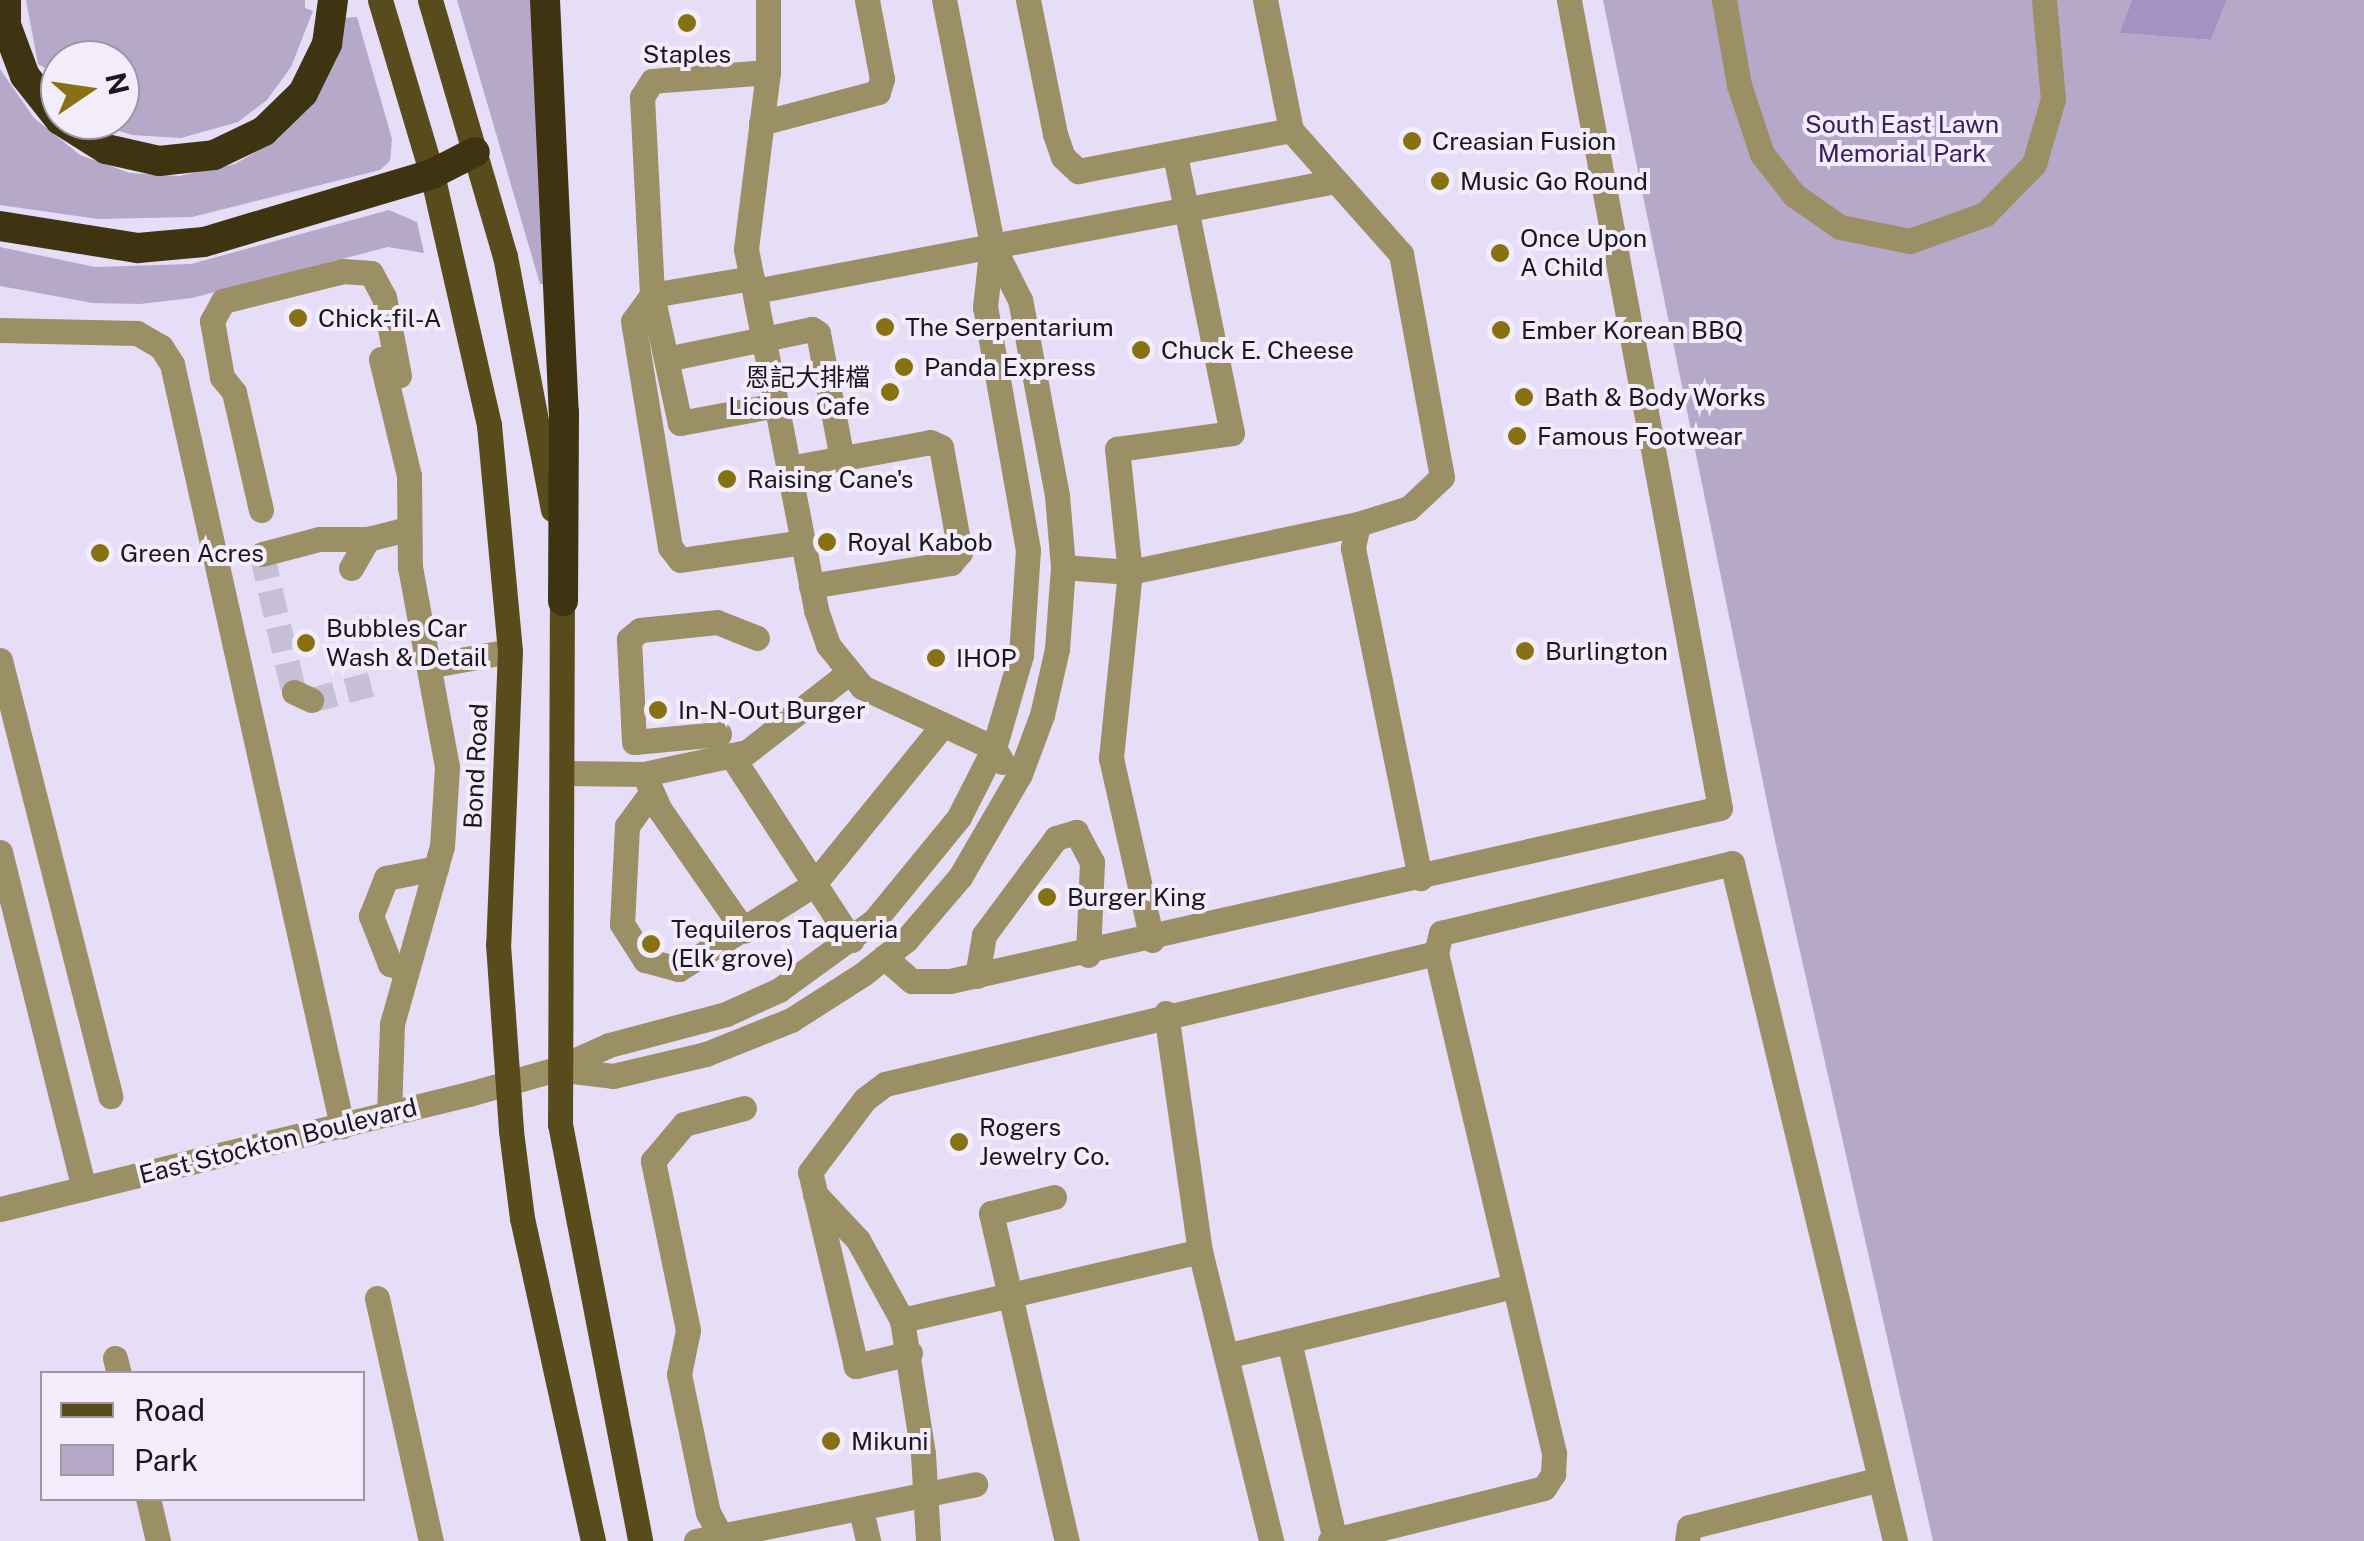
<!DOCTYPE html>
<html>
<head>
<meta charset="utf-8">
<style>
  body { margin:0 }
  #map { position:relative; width:2364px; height:1541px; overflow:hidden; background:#e6ddf6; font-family:"Public Sans","Noto Sans SC",sans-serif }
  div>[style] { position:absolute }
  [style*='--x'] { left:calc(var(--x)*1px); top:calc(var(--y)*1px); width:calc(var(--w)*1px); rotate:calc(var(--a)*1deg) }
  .green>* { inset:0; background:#b5a8c9 }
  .water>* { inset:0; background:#a592c2 }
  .minor-tunnel>* { height:25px; margin-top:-12.5px; transform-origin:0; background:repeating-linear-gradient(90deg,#c7bfd6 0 25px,transparent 0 37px) }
  .minor>* { height:25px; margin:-12.5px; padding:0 12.5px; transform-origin:12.5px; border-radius:12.5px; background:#9b8f65 }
  .major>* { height:25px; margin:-12.5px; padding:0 12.5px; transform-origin:12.5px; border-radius:12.5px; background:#584b1c }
  .highway>* { height:30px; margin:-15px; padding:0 15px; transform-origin:15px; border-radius:15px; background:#3e3411 }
  .dots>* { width:28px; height:28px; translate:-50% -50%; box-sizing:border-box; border:5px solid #f2ecfb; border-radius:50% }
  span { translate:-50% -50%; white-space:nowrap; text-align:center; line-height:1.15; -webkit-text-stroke:8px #f2ecfb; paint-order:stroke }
  .poi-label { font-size:25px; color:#1a171f }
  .left { translate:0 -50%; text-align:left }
  .right { translate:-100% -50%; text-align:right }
  .park-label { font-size:25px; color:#3c205b }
  .street-label { font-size:25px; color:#1a171f }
  .legend { position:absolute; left:40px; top:1371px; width:325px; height:130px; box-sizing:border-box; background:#f2ecfb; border:2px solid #9c97a3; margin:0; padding:12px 18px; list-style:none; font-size:30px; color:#1a171f }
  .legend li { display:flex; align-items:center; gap:20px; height:50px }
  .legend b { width:50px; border:2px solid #9c97a3 }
  .north { position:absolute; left:40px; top:40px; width:100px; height:100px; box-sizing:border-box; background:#f2ecfb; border:2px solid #9c97a3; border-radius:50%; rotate:77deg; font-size:28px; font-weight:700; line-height:40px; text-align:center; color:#1a171f }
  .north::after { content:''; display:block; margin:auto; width:35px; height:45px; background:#887112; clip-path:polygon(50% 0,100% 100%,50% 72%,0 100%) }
</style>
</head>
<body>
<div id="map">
  <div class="green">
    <i style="clip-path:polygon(26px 0,305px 0,305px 8px,313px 11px,291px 67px,267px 100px,238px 122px,181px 138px,132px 135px,98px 124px,120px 120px,120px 60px,60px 60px,60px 77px,38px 64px)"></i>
    <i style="clip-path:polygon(457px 0,532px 0,547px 284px,540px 284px)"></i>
    <i style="clip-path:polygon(1603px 0,2132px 0,2121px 33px,2211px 40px,2227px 0,2364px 0,2364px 1541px,1933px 1541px,1774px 836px)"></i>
    <i style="clip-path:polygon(357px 17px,392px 139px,390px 161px,380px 170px,192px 217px,98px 219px,0 205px,0 69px,34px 118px,80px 155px,130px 173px,179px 176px,235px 164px,278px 139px,315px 99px,344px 18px)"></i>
    <i style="clip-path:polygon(389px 210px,417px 222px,424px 253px,388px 247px,192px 298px,140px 304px,93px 303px,0 286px,0 247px,95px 267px,191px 264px)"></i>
  </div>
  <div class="water">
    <i style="clip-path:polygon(2132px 0,2227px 0,2211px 40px,2120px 33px)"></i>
  </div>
  <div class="minor-tunnel">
    <i style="--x:262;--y:554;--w:142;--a:76.9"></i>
    <i style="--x:311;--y:700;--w:66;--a:-14.9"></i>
  </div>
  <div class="minor">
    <i style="--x:768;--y:0;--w:72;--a:90"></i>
    <i style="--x:768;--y:72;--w:178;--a:97.1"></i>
    <i style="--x:746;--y:249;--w:368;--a:79"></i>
    <i style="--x:816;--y:610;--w:37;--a:71"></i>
    <i style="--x:828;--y:645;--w:54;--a:51"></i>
    <i style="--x:862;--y:687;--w:145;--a:24.8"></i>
    <i style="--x:994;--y:748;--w:16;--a:60"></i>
    <i style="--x:1028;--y:0;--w:137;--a:78.6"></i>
    <i style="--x:1055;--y:134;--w:24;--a:71"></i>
    <i style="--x:1063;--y:157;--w:21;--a:43"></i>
    <i style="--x:1078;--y:171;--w:217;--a:-10.9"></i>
    <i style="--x:1724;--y:0;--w:86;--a:80"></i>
    <i style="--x:1739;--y:85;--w:73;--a:71.6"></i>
    <i style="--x:1762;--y:154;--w:52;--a:52"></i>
    <i style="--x:1794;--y:195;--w:56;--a:34.8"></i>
    <i style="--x:1840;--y:227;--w:71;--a:11.3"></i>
    <i style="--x:1910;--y:241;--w:80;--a:-19.8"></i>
    <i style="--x:1985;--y:214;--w:70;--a:-45.6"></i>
    <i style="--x:2034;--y:164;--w:68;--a:-73.7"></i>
    <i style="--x:2053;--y:99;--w:99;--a:-95.2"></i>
    <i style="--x:768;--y:72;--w:116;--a:175.6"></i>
    <i style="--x:652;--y:81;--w:19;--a:122"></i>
    <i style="--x:642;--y:97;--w:198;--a:87.1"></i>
    <i style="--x:652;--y:295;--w:131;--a:77.7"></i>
    <i style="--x:680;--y:423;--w:99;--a:-10.5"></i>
    <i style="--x:761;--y:123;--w:121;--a:-14.8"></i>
    <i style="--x:878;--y:92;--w:14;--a:-73"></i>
    <i style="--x:882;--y:79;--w:80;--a:-100.8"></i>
    <i style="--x:752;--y:278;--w:101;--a:170.4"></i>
    <i style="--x:652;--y:295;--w:32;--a:126"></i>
    <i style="--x:633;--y:321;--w:229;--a:80.7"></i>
    <i style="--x:670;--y:547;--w:16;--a:52"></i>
    <i style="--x:680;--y:560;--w:124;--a:-8.3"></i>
    <i style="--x:755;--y:291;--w:591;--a:-10.72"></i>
    <i style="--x:0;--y:330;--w:137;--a:1.3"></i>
    <i style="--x:137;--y:333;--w:28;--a:30"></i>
    <i style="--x:161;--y:347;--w:20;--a:57"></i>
    <i style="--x:172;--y:364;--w:781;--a:77.42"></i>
    <i style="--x:381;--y:359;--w:120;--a:76.5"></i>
    <i style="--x:409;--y:476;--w:91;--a:89.4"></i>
    <i style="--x:410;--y:567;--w:203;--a:79.5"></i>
    <i style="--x:447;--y:767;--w:79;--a:93.6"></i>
    <i style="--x:442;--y:846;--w:185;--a:105.7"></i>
    <i style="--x:392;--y:1024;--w:90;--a:91.9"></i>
    <i style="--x:666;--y:359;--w:149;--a:-11.6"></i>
    <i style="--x:812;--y:329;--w:7;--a:34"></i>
    <i style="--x:818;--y:333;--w:128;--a:79.2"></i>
    <i style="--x:789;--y:468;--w:143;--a:-10.4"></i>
    <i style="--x:930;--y:442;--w:12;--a:24"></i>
    <i style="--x:941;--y:447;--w:107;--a:79.7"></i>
    <i style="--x:960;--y:552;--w:14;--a:129"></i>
    <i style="--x:951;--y:563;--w:142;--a:170.7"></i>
    <i style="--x:261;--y:510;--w:121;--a:-102.9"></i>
    <i style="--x:234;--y:392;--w:19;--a:-129"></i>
    <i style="--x:222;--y:377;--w:57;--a:-100.1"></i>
    <i style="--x:212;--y:321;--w:23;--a:-61"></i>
    <i style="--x:223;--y:301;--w:124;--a:-14"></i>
    <i style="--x:343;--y:271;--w:28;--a:4"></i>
    <i style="--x:371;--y:273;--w:27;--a:62"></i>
    <i style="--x:384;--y:297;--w:80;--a:79.2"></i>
    <i style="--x:1358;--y:524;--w:25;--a:102"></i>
    <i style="--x:1353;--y:548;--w:337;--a:78.5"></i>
    <i style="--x:262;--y:554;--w:59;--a:-14.7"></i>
    <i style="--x:319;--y:539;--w:49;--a:0"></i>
    <i style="--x:1063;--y:567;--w:67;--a:4.3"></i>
    <i style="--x:1130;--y:572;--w:233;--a:-11.9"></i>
    <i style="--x:1358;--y:524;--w:53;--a:-17.4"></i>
    <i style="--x:1409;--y:508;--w:45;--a:-43.2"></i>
    <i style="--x:1442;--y:477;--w:227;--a:-100.4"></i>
    <i style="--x:1401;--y:254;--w:166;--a:-131.6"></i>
    <i style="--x:1291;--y:130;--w:133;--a:-101.3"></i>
    <i style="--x:351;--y:568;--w:34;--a:-60"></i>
    <i style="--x:368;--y:539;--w:40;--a:-14.4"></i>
    <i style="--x:0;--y:660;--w:450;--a:75.8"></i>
    <i style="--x:433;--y:665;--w:78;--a:-10.3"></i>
    <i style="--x:294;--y:692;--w:19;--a:25"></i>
    <i style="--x:719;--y:734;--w:85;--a:174.6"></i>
    <i style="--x:634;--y:742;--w:103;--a:-92.8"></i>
    <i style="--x:629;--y:639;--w:14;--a:-39"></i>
    <i style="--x:640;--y:630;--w:77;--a:-5.9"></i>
    <i style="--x:717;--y:622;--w:43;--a:21.8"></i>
    <i style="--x:731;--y:755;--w:221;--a:57"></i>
    <i style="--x:564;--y:773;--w:80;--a:0.7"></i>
    <i style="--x:644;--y:774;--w:105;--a:-12.1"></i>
    <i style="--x:747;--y:752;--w:127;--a:-38"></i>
    <i style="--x:647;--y:781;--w:32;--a:66"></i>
    <i style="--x:660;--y:810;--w:147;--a:55.2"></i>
    <i style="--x:651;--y:793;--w:41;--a:126"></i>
    <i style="--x:627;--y:826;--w:98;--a:92.9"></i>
    <i style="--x:622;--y:924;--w:43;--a:57.4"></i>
    <i style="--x:645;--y:960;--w:35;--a:15"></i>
    <i style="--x:679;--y:969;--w:158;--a:-32.1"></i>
    <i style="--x:813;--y:885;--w:205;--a:-50.9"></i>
    <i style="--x:0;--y:852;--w:347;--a:76"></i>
    <i style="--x:1152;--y:940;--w:187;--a:-102.7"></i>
    <i style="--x:1111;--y:758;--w:187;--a:-84.2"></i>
    <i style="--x:1130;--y:572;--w:124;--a:-96"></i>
    <i style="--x:1117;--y:449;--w:116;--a:-7.9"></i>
    <i style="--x:1232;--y:433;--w:284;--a:-101.6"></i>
    <i style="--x:884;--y:957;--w:37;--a:41"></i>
    <i style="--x:912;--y:981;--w:38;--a:0"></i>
    <i style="--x:950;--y:981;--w:789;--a:-12.66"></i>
    <i style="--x:1720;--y:808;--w:822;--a:-100.59"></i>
    <i style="--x:407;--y:969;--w:18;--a:-164"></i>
    <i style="--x:390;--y:964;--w:52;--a:-111.6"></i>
    <i style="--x:371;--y:916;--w:41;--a:-68.5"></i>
    <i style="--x:386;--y:878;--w:51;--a:-11.3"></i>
    <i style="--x:977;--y:976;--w:42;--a:-80.3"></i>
    <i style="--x:984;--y:935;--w:121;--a:-53.4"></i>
    <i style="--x:1056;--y:838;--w:21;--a:-17"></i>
    <i style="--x:1076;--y:832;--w:34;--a:62"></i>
    <i style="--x:1092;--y:862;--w:93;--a:92.5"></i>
    <i style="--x:1166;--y:1013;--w:240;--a:81.9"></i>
    <i style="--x:1200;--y:1251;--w:299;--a:76.2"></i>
    <i style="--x:556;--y:1069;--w:57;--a:7"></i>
    <i style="--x:613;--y:1076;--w:96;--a:-13.3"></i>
    <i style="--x:706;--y:1054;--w:92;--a:-21.8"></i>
    <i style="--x:791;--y:1020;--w:85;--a:-32.6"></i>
    <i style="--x:863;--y:974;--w:55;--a:-38.3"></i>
    <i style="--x:906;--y:940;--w:83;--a:-49.4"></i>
    <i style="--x:960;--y:877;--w:119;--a:-59.8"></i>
    <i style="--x:1020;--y:774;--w:63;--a:-69.6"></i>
    <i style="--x:1042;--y:715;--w:68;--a:-77.2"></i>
    <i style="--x:1057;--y:649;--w:82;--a:-85.8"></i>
    <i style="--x:1063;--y:567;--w:72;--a:-94.8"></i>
    <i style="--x:1057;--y:495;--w:198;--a:-100.7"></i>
    <i style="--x:1020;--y:300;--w:63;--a:-116.6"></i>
    <i style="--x:992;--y:244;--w:249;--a:-101.1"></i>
    <i style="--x:815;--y:1194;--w:63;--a:46.9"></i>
    <i style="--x:858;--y:1240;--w:91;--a:61.2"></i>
    <i style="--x:902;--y:1320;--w:136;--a:81.1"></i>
    <i style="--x:923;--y:1454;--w:87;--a:86.7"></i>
    <i style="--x:1054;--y:1197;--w:65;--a:165.7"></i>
    <i style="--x:991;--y:1213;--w:337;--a:77"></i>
    <i style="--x:0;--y:1209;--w:483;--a:-13.8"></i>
    <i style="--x:469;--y:1094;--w:91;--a:-16"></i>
    <i style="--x:556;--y:1069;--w:58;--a:-24.4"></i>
    <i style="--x:609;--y:1045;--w:121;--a:-14.8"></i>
    <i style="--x:726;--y:1014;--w:58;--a:-24.4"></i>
    <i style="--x:779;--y:990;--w:117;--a:-36"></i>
    <i style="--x:874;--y:921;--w:134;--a:-50.7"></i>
    <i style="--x:959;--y:817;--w:77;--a:-63.1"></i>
    <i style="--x:994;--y:748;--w:97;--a:-73.8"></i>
    <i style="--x:1021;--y:655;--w:105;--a:-86.2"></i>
    <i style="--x:1028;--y:550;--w:247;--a:-100"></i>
    <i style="--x:985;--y:307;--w:63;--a:-83.7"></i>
    <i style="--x:377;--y:1298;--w:249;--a:77.5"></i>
    <i style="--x:902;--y:1320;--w:306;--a:-13"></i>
    <i style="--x:1289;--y:1341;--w:204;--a:77"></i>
    <i style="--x:910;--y:1353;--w:56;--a:166.5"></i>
    <i style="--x:856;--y:1366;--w:199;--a:-103.3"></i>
    <i style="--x:810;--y:1172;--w:91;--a:-53"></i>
    <i style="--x:865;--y:1099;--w:25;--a:-37"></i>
    <i style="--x:885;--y:1084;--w:566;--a:-13.37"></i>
    <i style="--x:1226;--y:1356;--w:295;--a:-13.7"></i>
    <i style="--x:115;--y:1358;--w:16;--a:76"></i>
    <i style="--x:148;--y:1498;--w:44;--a:76.9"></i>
    <i style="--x:861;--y:1510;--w:32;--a:77"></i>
    <i style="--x:721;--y:1536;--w:26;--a:-119"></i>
    <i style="--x:708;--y:1513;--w:142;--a:-101.8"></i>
    <i style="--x:679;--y:1374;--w:45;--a:-78.4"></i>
    <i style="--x:688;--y:1330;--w:173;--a:-101.7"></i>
    <i style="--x:653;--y:1161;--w:48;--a:-50"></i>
    <i style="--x:684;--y:1124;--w:62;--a:-14.9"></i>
    <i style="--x:696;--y:1541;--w:285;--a:-11.5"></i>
    <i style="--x:1330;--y:1541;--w:220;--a:-13.9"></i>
    <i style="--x:1544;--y:1488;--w:17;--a:-57"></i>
    <i style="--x:1553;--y:1474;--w:21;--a:-87"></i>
    <i style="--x:1554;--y:1453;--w:514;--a:-103.28"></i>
    <i style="--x:1436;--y:953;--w:21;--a:-76"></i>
    <i style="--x:1441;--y:933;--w:299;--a:-13.5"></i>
    <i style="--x:1732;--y:863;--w:697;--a:76.48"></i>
    <i style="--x:1687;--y:1541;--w:14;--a:-82"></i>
    <i style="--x:1689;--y:1527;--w:197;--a:-14.1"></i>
  </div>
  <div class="major">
    <i style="--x:380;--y:0;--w:182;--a:73.4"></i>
    <i style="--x:432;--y:174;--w:257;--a:77.2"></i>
    <i style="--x:489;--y:425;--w:227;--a:84.7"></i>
    <i style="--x:510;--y:651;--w:293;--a:92.3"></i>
    <i style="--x:498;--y:944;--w:187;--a:86"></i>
    <i style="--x:511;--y:1131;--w:88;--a:82.8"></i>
    <i style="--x:522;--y:1218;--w:331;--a:77.6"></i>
    <i style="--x:430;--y:0;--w:267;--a:73.7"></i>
    <i style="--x:505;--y:256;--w:258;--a:79.3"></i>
    <i style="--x:562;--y:584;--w:540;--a:90.21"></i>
    <i style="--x:560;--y:1124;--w:425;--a:79.1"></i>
  </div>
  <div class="highway">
    <i style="--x:6;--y:0;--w:25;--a:90"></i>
    <i style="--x:6;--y:25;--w:54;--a:69.6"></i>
    <i style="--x:25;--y:76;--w:56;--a:51.5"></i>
    <i style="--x:545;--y:0;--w:412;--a:87.4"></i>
    <i style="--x:564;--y:412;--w:189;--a:90.3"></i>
    <i style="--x:60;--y:120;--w:54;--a:32.2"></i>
    <i style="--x:106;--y:149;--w:54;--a:12.8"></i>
    <i style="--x:159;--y:161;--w:55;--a:-6.2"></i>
    <i style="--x:214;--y:155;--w:55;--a:-25.6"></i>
    <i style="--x:264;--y:131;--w:54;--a:-44.3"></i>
    <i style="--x:303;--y:93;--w:55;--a:-63.9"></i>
    <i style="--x:327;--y:44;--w:44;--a:-82.2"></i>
    <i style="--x:0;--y:226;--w:140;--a:9.1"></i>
    <i style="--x:138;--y:248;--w:66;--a:-5.2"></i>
    <i style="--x:204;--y:242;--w:238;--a:-16.6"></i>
    <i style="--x:432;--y:174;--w:48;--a:-27.1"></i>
  </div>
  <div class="dots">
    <i style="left:687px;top:23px;background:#887112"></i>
    <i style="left:1412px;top:141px;background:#887112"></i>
    <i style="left:1440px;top:181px;background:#887112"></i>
    <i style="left:1500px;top:253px;background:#887112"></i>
    <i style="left:298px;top:318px;background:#887112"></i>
    <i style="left:885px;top:327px;background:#887112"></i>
    <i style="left:1501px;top:330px;background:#887112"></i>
    <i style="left:1141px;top:350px;background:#887112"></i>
    <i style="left:904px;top:367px;background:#887112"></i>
    <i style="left:890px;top:392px;background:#887112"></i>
    <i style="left:1524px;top:397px;background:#887112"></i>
    <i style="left:1517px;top:436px;background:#887112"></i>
    <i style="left:727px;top:479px;background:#887112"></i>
    <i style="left:827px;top:542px;background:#887112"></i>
    <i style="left:100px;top:553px;background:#887112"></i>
    <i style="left:306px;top:643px;background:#887112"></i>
    <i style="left:1525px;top:651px;background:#887112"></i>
    <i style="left:936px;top:658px;background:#887112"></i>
    <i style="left:658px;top:710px;background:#887112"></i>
    <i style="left:1047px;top:897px;background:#887112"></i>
    <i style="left:651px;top:944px;background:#887112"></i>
    <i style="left:959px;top:1142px;background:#887112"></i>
    <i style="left:831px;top:1441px;background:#887112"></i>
  </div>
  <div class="poi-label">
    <span style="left:687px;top:54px">Staples</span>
    <span class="left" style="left:1432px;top:141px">Creasian Fusion</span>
    <span class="left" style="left:1460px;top:181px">Music Go Round</span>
    <span class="left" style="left:1520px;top:253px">Once Upon<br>A Child</span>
    <span class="left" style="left:318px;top:318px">Chick-fil-A</span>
    <span class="left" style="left:905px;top:327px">The Serpentarium</span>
    <span class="left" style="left:1521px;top:330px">Ember Korean BBQ</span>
    <span class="left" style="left:1161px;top:350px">Chuck E. Cheese</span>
    <span class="left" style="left:924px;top:367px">Panda Express</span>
    <span class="right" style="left:870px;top:392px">恩記大排檔<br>Licious Cafe</span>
    <span class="left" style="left:1544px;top:397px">Bath &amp; Body Works</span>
    <span class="left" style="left:1537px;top:436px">Famous Footwear</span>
    <span class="left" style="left:747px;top:479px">Raising Cane's</span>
    <span class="left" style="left:847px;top:542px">Royal Kabob</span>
    <span class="left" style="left:120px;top:553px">Green Acres</span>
    <span class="left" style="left:326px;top:643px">Bubbles Car<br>Wash &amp; Detail</span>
    <span class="left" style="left:1545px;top:651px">Burlington</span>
    <span class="left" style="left:956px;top:658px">IHOP</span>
    <span class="left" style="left:678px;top:710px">In-N-Out Burger</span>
    <span class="left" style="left:1067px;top:897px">Burger King</span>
    <span class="left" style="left:671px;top:944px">Tequileros Taqueria<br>(Elk grove)</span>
    <span class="left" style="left:979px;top:1142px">Rogers<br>Jewelry Co.</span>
    <span class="left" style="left:851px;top:1441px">Mikuni</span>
  </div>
  <div class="park-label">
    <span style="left:1902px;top:139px">South East Lawn<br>Memorial Park</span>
  </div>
  <div class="street-label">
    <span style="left:476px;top:766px;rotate:-87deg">Bond Road</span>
    <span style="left:278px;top:1141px;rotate:-14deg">East Stockton Boulevard</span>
  </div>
  <ul class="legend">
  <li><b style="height:12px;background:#584b1c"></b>Road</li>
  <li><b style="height:28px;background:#b5a8c9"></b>Park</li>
  </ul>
  <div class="north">N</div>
</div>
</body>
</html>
